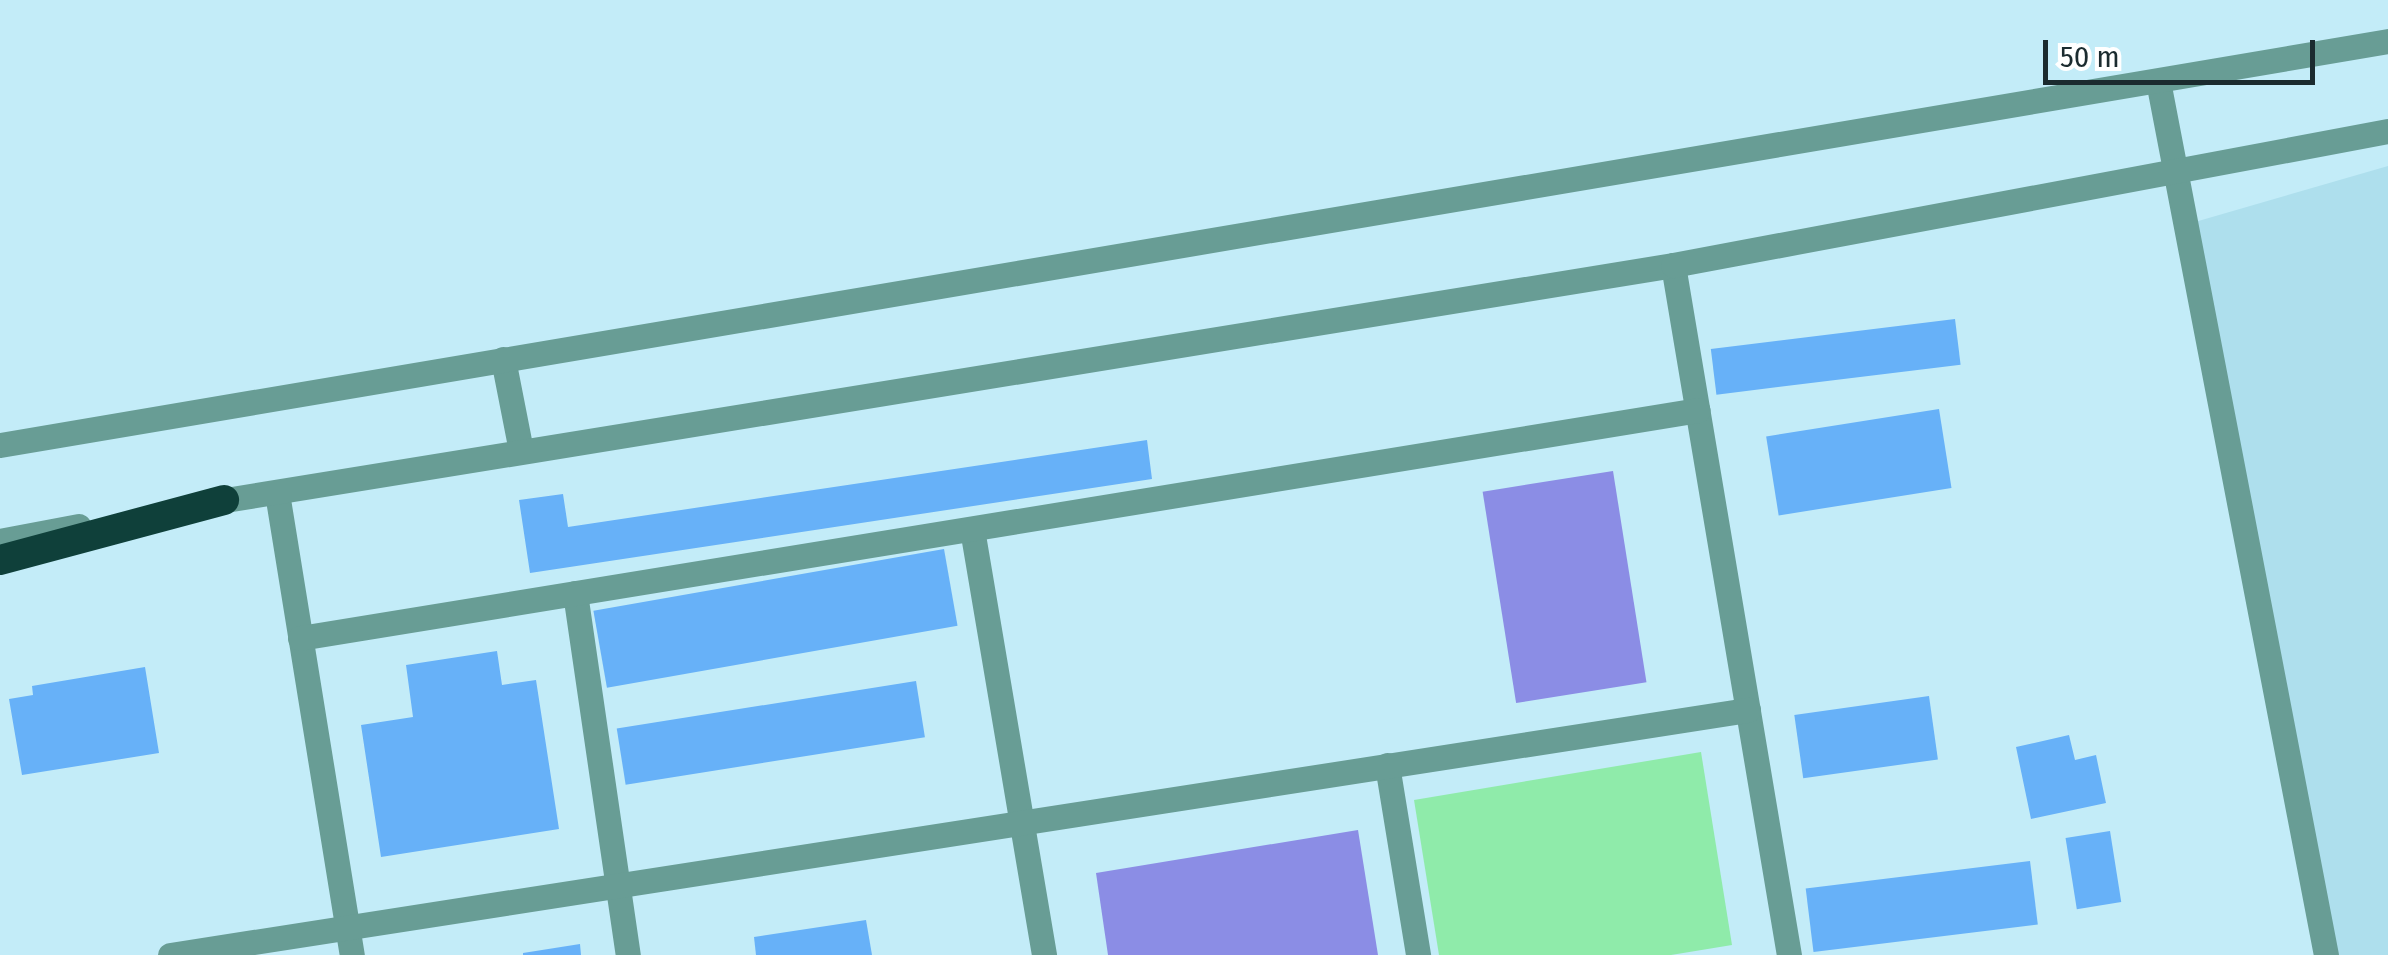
<!DOCTYPE html>
<html>
<head>
<meta charset="utf-8">
<style>
  body { margin:0 }
  #map { position:relative; width:2388px; height:955px; overflow:hidden; background:#c3ecf8; font-family:"Fira Sans Condensed",sans-serif }
  div>[style] { position:absolute }
  [style*='--x'] { left:calc(var(--x)*1px); top:calc(var(--y)*1px); width:calc(var(--w)*1px); rotate:calc(var(--a)*1deg) }
  .built>* { inset:0; background:#aedfed }
  .green>* { inset:0; background:#8febaa }
  .water>* { inset:0; background:#8b8de5; transform-origin:0 0 }
  .building>* { inset:0; background:#67b1f8; transform-origin:0 0 }
  .minor>* { height:25px; margin:-12.5px; padding:0 12.5px; transform-origin:12.5px; border-radius:12.5px; background:#689d95 }
  .highway>* { height:30px; margin:-15px; padding:0 15px; transform-origin:15px; border-radius:15px; background:#0f403a }
  span { translate:-50% -50%; white-space:nowrap; text-align:center; line-height:1.15; -webkit-text-stroke:9px #fff; paint-order:stroke }
  .scale { position:absolute; left:2043px; top:40px; width:272px; height:45px; box-sizing:border-box; border:5px solid #1b2b2f; border-top:0; padding-left:12px; font-size:30px; line-height:35px; white-space:nowrap; color:#1b2b2f; -webkit-text-stroke:8px #fff; paint-order:stroke }
</style>
</head>
<body>
<div id="map">
  <div class="built">
    <i style="clip-path:polygon(2388px 166px,2388px 955px,2329px 955px,2188px 224px)"></i>
  </div>
  <div class="green">
    <i style="clip-path:polygon(1701px 752px,1732px 945px,1671px 955px,1439px 955px,1414px 800px)"></i>
  </div>
  <div class="water">
    <i style="left:1613px;top:471px;width:214px;height:132px;rotate:81deg"></i>
    <i style="clip-path:polygon(1358px 830px,1378px 955px,1108px 955px,1096px 873px)"></i>
  </div>
  <div class="building">
    <i style="left:1955px;top:319px;width:46px;height:246px;rotate:83deg"></i>
    <i style="left:1939px;top:409px;width:80px;height:175px;rotate:81deg"></i>
    <i style="clip-path:polygon(1147px 440px,1152px 479px,530px 573px,519px 500px,563px 494px,568px 527px)"></i>
    <i style="left:944px;top:549px;width:78px;height:356px;rotate:80deg"></i>
    <i style="clip-path:polygon(497px 651px,502px 685px,536px 680px,559px 829px,381px 857px,361px 725px,413px 717px,406px 665px)"></i>
    <i style="clip-path:polygon(145px 667px,159px 753px,22px 775px,9px 699px,33px 695px,32px 686px)"></i>
    <i style="left:916px;top:681px;width:57px;height:303px;rotate:81deg"></i>
    <i style="left:1929px;top:696px;width:64px;height:136px;rotate:82deg"></i>
    <i style="clip-path:polygon(2069px 735px,2075px 760px,2096px 755px,2106px 803px,2031px 819px,2016px 747px)"></i>
    <i style="left:2110px;top:831px;width:72px;height:45px;rotate:81deg"></i>
    <i style="left:2030px;top:861px;width:64px;height:226px;rotate:83deg"></i>
    <i style="clip-path:polygon(866px 920px,872px 955px,756px 955px,754px 937px)"></i>
    <i style="clip-path:polygon(580px 944px,581px 955px,523px 955px,523px 953px)"></i>
  </div>
  <div class="minor">
    <i style="--x:2158;--y:81;--w:890;--a:79.12"></i>
    <i style="--x:1673;--y:265;--w:700;--a:80.46"></i>
    <i style="--x:503;--y:359;--w:94;--a:78.9"></i>
    <i style="--x:0;--y:445;--w:2422;--a:-9.6"></i>
    <i style="--x:277;--y:493;--w:468;--a:80.8"></i>
    <i style="--x:207;--y:503;--w:1485;--a:-9.22"></i>
    <i style="--x:1673;--y:265;--w:727;--a:-10.61"></i>
    <i style="--x:972;--y:529;--w:432;--a:80.4"></i>
    <i style="--x:0;--y:541;--w:80;--a:-10.8"></i>
    <i style="--x:575;--y:593;--w:366;--a:81.7"></i>
    <i style="--x:300;--y:638;--w:1416;--a:-9.26"></i>
    <i style="--x:1387;--y:765;--w:193;--a:80.7"></i>
    <i style="--x:170;--y:955;--w:1597;--a:-8.83"></i>
  </div>
  <div class="highway">
    <i style="--x:0;--y:560;--w:232;--a:-15"></i>
  </div>
  <div class="scale">50 m</div>
</div>
</body>
</html>
